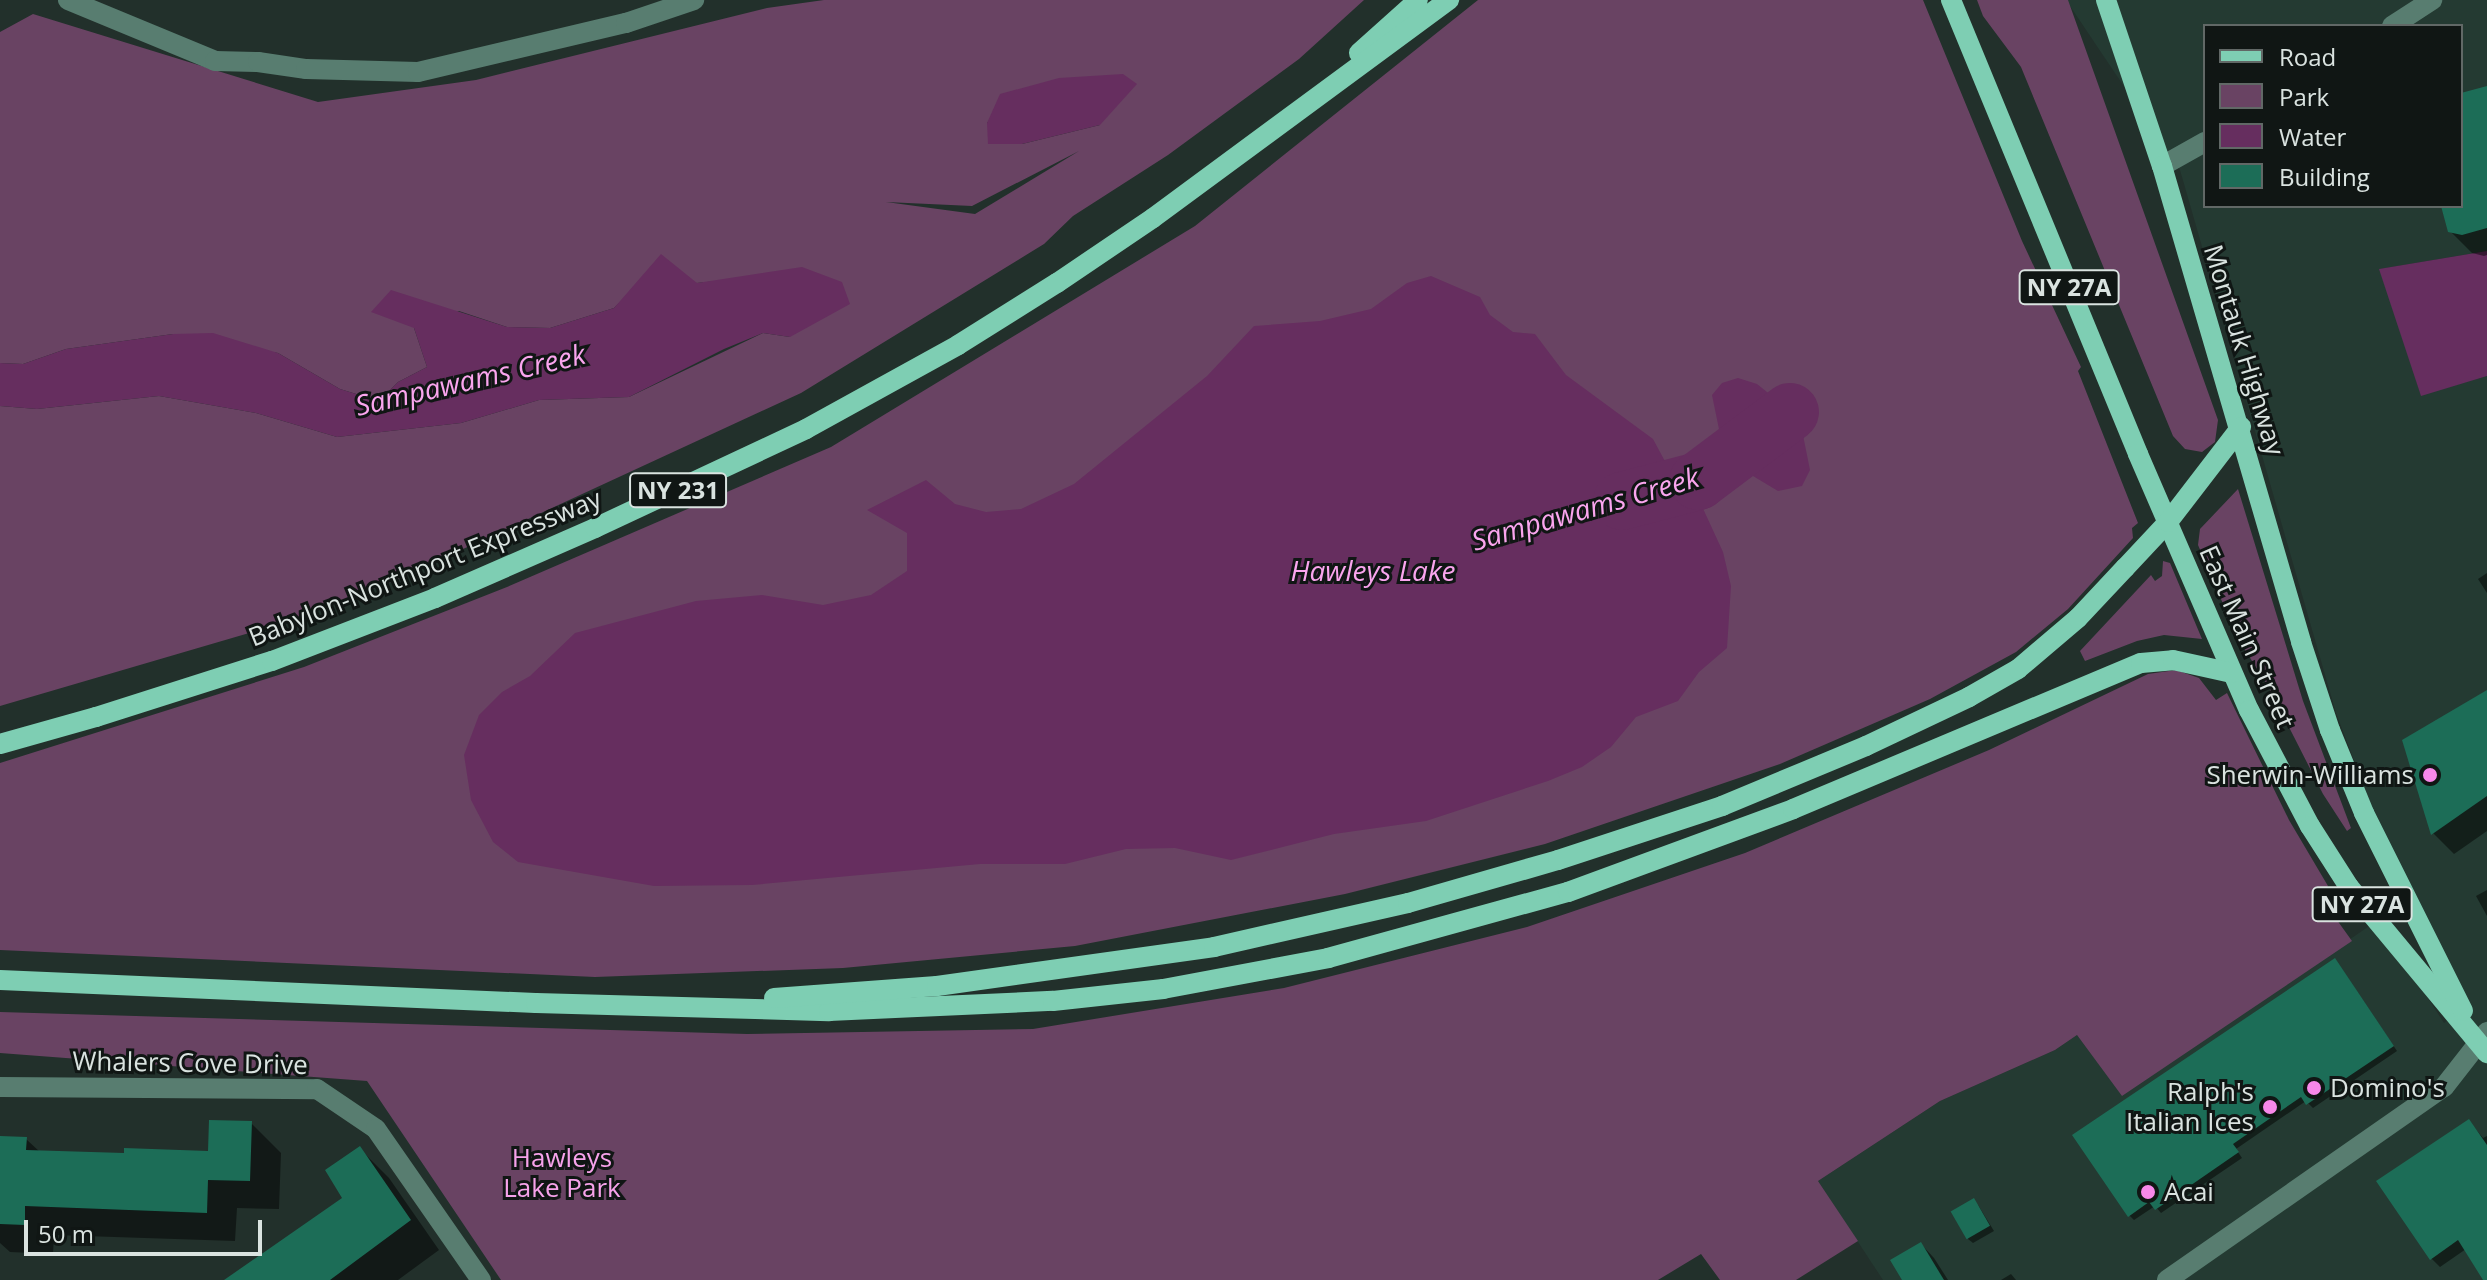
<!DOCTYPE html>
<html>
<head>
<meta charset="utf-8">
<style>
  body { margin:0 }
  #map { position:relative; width:2487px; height:1280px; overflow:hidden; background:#22302b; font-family:"Open Sans",sans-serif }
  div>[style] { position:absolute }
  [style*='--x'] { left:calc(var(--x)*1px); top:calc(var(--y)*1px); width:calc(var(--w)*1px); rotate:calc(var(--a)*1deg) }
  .built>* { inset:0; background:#243a32 }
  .green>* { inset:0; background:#694363 }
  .water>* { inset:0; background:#662e5f }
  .shadow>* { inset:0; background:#0007 }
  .river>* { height:58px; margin:-29px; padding:0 29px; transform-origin:29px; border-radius:29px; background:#662e5f }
  .building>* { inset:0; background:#1c6d57; transform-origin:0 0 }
  .minor>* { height:20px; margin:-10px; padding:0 10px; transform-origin:10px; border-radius:10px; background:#587d70 }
  .major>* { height:20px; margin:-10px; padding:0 10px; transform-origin:10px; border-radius:10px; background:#7eceb3 }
  .dots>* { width:22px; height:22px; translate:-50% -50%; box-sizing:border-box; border:4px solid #101614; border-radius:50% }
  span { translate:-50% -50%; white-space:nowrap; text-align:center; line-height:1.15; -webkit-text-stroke:6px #101614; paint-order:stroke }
  .shield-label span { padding:2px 6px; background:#101614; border:2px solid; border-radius:6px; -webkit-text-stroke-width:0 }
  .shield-label { font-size:24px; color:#dae3e0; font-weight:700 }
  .street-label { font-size:26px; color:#dae3e0 }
  .poi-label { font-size:26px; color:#dae3e0 }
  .right { translate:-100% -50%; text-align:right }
  .left { translate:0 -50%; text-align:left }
  .park-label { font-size:26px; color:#f6a2ea }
  .water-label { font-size:28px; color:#faa5ee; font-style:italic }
  .legend { position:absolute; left:2203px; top:24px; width:260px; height:184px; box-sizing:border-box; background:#101614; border:2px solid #616866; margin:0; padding:10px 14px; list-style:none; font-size:24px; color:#dae3e0 }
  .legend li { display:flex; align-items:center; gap:16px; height:40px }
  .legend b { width:40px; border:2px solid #616866 }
  .scale { position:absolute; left:24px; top:1220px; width:238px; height:36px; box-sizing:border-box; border:4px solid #dae3e0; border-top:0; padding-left:10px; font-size:24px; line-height:28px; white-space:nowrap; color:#dae3e0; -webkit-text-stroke:6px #101614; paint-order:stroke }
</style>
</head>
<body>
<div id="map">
  <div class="built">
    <i style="clip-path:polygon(evenodd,2066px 0,2487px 0,2487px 251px,2380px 269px,2421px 395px,2487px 376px,2487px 1280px,1883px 1280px,1818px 1181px,1940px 1101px,2055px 1050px,2077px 1035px,2122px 1095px,2378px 920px,2444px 1023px,2470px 1004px,2376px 818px,2336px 713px,2180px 170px,2066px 0,2205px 26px,2461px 26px,2461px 206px,2205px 206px,2205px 26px)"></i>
  </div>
  <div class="green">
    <i style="clip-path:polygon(evenodd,824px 0,1364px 0,1299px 59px,1168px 155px,1073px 216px,1044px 244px,801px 393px,396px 580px,280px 624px,0 706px,0 406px,37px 409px,159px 396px,256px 413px,337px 437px,461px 423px,539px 400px,629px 397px,763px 333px,790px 337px,746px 278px,697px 283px,645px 277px,614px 308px,550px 328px,507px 327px,459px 311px,414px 328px,427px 367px,398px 382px,379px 401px,340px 389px,278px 353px,173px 334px,66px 349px,23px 364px,0 363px,0 32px,33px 14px,318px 102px,476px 80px,767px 8px,824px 0,992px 117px,1100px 125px,1022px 144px,987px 123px,992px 117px,824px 0,1079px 151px,975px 214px,886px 202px,972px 206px,1079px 151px)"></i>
    <i style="clip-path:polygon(1478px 0,1923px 0,2022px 241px,2081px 367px,2078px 371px,2138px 523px,2132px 528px,2133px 538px,2068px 609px,2016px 652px,1930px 699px,1780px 764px,1545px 844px,1345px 894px,1075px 946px,843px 968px,595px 977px,0 950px,0 763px,304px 667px,507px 587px,831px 447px,1195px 226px)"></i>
    <i style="clip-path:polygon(1977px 0,2068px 0,2218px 420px,2215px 442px,2202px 452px,2185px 449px,2173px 436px,2021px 67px,1983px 16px)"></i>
    <i style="clip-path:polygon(2238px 489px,2303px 701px,2351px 828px,2347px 831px,2323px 794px,2268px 686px,2238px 639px,2198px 545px,2200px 529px)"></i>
    <i style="clip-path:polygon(2163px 561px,2170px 563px,2202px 639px,2164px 635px,2137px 641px,2085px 661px,2080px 651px,2151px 575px,2155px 581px,2162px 576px)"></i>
    <i style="clip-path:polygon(2176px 670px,2199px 678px,2216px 700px,2227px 693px,2289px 820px,2328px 886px,2319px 895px,2352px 941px,2122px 1096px,2077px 1035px,2055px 1050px,1940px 1101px,1818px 1181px,1858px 1241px,1796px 1280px,1720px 1280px,1701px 1254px,1658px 1280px,501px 1280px,367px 1081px,0 1053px,0 1012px,747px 1034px,1033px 1029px,1284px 988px,1527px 927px,1745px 853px,1989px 750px,2148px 674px)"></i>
  </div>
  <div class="water">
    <i style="clip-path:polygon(1123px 74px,1137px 84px,1100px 125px,1022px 144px,988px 144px,987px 123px,1000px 94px,1059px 78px)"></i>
    <i style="clip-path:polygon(2487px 251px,2487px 376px,2421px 396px,2379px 269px)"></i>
    <i style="clip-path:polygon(661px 254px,697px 283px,802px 267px,842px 282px,850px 304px,790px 337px,763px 333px,724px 349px,629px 397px,539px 400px,461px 423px,337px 437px,256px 413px,159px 396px,37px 409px,0 406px,0 363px,23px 364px,66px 349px,173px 334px,213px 333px,278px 353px,340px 389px,379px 401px,398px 382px,427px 367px,414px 328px,371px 312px,391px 290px,507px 327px,550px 328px,614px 308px)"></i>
    <i style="clip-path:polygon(1431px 276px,1480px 297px,1490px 315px,1513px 332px,1535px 334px,1566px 375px,1653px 439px,1667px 465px,1679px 476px,1689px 471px,1706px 493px,1700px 502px,1723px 552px,1731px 586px,1727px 648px,1699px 672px,1678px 701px,1636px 717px,1611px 747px,1582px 767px,1548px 781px,1426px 821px,1334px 834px,1231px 860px,1175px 848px,1126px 849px,1065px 864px,980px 864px,752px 885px,654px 886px,518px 862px,493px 842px,471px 800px,464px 755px,479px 715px,502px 692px,530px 676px,575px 633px,696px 601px,762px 595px,823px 605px,871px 595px,907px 571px,907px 533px,867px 510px,926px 480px,955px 504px,986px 512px,1021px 509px,1074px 484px,1207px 376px,1254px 326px,1320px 321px,1371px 309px,1407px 283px)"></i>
    <i style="clip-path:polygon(1738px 378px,1757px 384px,1788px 409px,1802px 430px,1810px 470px,1802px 486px,1778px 491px,1748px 473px,1718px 485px,1701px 463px,1721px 439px,1712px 395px,1722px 383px)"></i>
  </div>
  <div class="shadow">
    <i style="clip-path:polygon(2487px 88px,2487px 255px,2484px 256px,2472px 253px,2450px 231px,2443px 206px,2461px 206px,2461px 95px)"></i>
    <i style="clip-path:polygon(2487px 573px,2487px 593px,2478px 579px)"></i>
    <i style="clip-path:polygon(2487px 692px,2487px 831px,2454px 854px,2433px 833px)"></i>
    <i style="clip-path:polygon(2487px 890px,2487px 916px,2476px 896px)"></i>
    <i style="clip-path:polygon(2339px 965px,2397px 1051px,2313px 1108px,2306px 1101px,2236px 1149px,2242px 1158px,2161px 1213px,2155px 1206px,2134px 1220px,2129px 1215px)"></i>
    <i style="clip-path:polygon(2469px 1121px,2483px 1138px,2487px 1136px,2487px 1280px,2466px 1249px,2440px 1267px,2431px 1258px)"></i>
    <i style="clip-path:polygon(251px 1123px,281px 1153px,279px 1209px,237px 1208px,235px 1241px,54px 1235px,53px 1254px,10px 1252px,0 1243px,0 1138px,26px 1139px,40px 1152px,126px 1156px,209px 1153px)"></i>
    <i style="clip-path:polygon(360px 1149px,389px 1178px,439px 1250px,398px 1280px,226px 1280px,344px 1198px)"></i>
    <i style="clip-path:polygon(1978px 1205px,1994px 1231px,1973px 1243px,1968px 1239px)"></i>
    <i style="clip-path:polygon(1921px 1244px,1934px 1258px,1948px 1280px,1904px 1280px)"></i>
    <i style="clip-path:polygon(2011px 1274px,2016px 1280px,2001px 1280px)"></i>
  </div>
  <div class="river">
    <i style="--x:1622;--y:501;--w:79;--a:-14.7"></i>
    <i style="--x:1698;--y:481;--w:115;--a:-36.9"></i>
  </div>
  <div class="building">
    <i style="clip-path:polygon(2487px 86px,2487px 228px,2462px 235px,2448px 232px,2441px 206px,2461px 206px,2461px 93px)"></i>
    <i style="clip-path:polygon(2487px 690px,2487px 796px,2431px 835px,2402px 740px)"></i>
    <i style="clip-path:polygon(2335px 958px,2394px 1046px,2306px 1105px,2301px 1097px,2233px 1144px,2239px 1152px,2155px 1210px,2149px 1202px,2128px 1217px,2072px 1135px)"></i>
    <i style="clip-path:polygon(2469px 1119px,2487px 1145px,2487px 1280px,2483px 1280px,2458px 1240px,2430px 1260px,2376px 1181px)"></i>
    <i style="clip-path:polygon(209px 1120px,252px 1121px,250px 1181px,208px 1180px,207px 1213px,25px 1206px,25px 1225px,0 1224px,0 1136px,27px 1137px,26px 1150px,124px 1153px,124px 1148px,208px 1151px)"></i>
    <i style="clip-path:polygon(360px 1146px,411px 1220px,330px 1280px,224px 1280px,342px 1198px,325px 1170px)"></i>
    <i style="left:1974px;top:1198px;width:32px;height:27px;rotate:60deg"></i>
    <i style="clip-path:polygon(1921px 1242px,1944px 1280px,1902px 1280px,1890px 1260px)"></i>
  </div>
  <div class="minor">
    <i style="--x:68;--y:0;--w:159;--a:22.5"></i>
    <i style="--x:215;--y:61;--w:43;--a:1.3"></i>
    <i style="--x:258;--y:62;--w:49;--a:8.3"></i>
    <i style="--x:306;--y:69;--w:112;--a:1.5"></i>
    <i style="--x:418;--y:72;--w:214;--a:-13.3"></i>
    <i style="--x:626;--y:23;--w:72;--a:-18.7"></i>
    <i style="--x:2392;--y:26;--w:48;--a:-33"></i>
    <i style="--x:2162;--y:166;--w:49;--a:-29.2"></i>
    <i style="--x:0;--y:1087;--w:317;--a:0.4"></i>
    <i style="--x:317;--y:1089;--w:71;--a:34.1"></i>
    <i style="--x:376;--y:1129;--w:184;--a:55.2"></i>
    <i style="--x:2167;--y:1280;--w:338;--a:-34.9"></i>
    <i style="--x:2444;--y:1087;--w:70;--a:-52"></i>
  </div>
  <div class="major">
    <i style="--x:1951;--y:0;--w:491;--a:67.6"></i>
    <i style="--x:2138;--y:454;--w:279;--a:66.6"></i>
    <i style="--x:2249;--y:710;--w:131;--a:62.3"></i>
    <i style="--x:2310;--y:826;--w:72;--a:57.4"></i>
    <i style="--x:2349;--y:887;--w:216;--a:50.3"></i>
    <i style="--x:2106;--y:0;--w:175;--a:71.4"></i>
    <i style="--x:2162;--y:166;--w:496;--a:73.7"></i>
    <i style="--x:2301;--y:642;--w:93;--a:71.8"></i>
    <i style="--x:2330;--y:730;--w:90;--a:67.7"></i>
    <i style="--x:2364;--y:813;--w:221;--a:63.4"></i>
    <i style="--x:1359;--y:53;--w:79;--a:-41.9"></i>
    <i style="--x:0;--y:744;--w:100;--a:-15.7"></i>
    <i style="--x:96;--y:717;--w:185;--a:-17.7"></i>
    <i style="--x:272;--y:661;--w:175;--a:-21.1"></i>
    <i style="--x:435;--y:598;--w:175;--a:-23.6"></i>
    <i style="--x:595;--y:528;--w:233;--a:-25.1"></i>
    <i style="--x:806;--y:429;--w:174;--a:-28.9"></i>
    <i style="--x:958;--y:345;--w:117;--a:-32.1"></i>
    <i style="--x:1057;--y:283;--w:116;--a:-34.1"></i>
    <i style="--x:1153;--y:218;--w:368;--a:-36.4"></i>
    <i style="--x:0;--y:980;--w:536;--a:2.46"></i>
    <i style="--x:536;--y:1003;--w:293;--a:1.6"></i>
    <i style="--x:829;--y:1011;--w:224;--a:-2.6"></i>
    <i style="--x:1053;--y:1001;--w:111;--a:-6.2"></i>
    <i style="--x:1163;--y:989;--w:168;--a:-10.6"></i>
    <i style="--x:1328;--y:958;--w:249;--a:-15.4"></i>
    <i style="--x:1568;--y:892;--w:240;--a:-20.2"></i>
    <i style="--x:1793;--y:809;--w:377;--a:-22.8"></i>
    <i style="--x:2141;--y:663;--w:32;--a:-5"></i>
    <i style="--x:2173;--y:660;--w:60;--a:12.4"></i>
    <i style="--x:774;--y:998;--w:163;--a:-4.2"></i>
    <i style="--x:937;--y:986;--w:280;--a:-8"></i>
    <i style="--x:1214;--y:947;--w:199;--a:-12.8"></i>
    <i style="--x:1408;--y:903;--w:156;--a:-16"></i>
    <i style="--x:1558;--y:860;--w:173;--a:-18.2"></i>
    <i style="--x:1722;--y:806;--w:156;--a:-22.6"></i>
    <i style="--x:1866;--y:746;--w:114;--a:-25.4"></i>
    <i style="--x:1969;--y:697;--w:56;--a:-29.7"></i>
    <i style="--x:2018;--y:669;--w:79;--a:-40.4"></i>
    <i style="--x:2078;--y:618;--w:69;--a:-46.8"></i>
    <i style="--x:2125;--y:568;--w:63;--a:-46.9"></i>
    <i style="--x:2168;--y:522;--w:120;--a:-52.5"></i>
  </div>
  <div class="dots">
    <i style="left:2430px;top:775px;background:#f888ea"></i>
    <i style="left:2314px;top:1088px;background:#f888ea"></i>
    <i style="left:2270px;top:1107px;background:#f888ea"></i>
    <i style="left:2148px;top:1192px;background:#f888ea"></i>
  </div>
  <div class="shield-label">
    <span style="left:2069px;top:287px">NY 27A</span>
    <span style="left:678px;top:490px">NY 231</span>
    <span style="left:2362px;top:904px">NY 27A</span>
  </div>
  <div class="street-label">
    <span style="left:2244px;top:350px;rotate:73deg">Montauk Highway</span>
    <span style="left:425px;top:568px;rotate:-22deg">Babylon-Northport Expressway</span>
    <span style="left:2247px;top:637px;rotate:66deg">East Main Street</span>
    <span style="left:190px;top:1063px;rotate:1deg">Whalers Cove Drive</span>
  </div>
  <div class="poi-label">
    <span class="right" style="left:2414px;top:775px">Sherwin-Williams</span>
    <span class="left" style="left:2330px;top:1088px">Domino's</span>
    <span class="right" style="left:2254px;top:1107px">Ralph's<br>Italian Ices</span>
    <span class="left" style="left:2164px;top:1192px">Acai</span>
  </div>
  <div class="park-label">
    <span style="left:562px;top:1173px">Hawleys<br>Lake Park</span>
  </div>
  <div class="water-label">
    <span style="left:470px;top:379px;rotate:-13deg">Sampawams Creek</span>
    <span style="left:1585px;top:508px;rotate:-16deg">Sampawams Creek</span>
    <span style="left:1373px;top:570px">Hawleys Lake</span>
  </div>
  <ul class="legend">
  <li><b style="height:10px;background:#7eceb3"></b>Road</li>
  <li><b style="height:22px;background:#694363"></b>Park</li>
  <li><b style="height:22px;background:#662e5f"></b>Water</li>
  <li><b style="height:22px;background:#1c6d57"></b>Building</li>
  </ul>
  <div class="scale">50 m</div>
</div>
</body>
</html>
